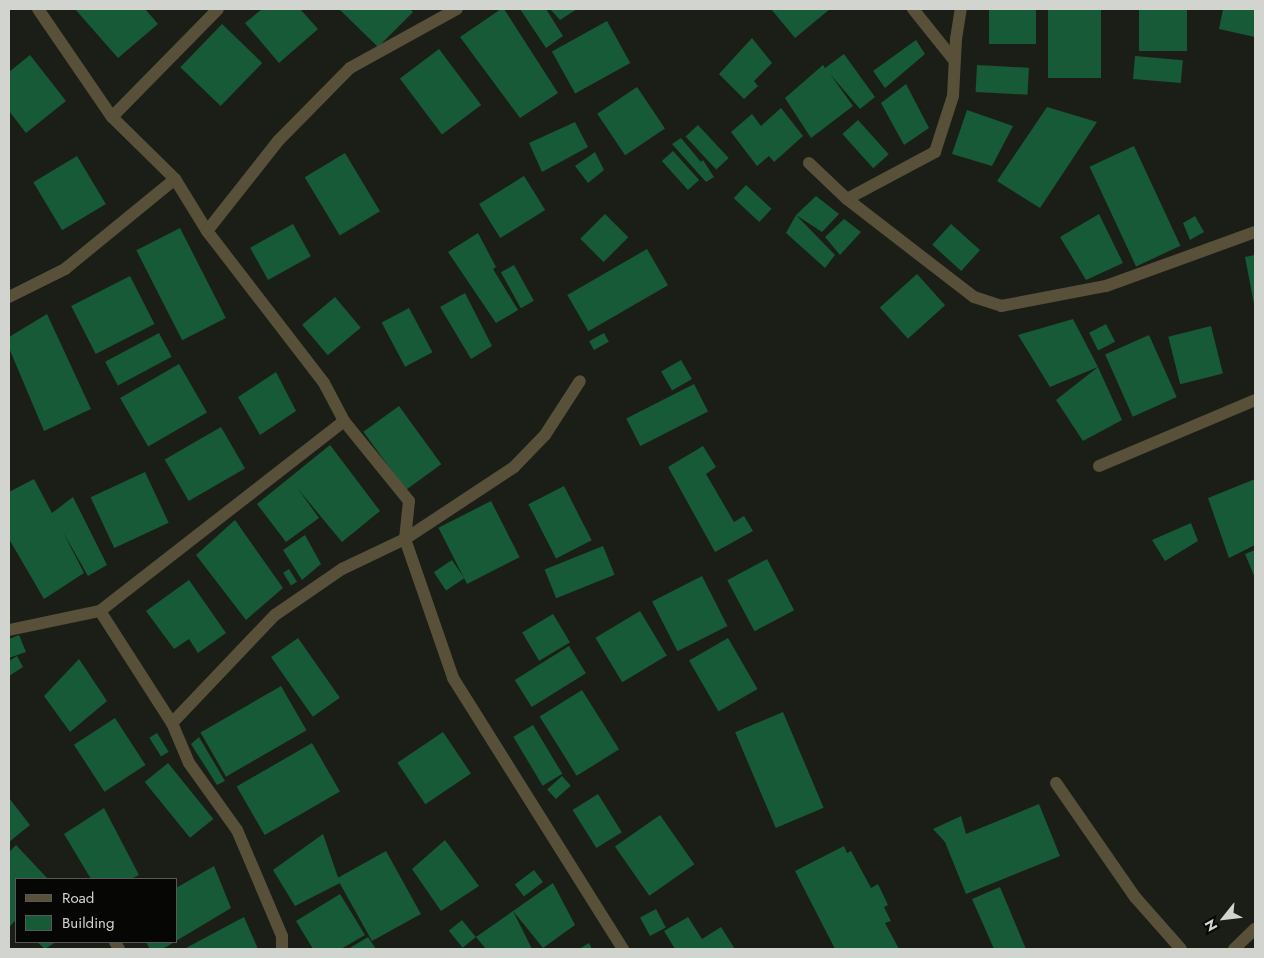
<!DOCTYPE html>
<html>
<head>
<meta charset="utf-8">
<style>
  body { margin:0 }
  #map { position:relative; width:1264px; height:958px; overflow:hidden; background:#1b1e16; font-family:Jost,sans-serif }
  div>[style] { position:absolute }
  [style*='--x'] { left:calc(var(--x)*1px); top:calc(var(--y)*1px); width:calc(var(--w)*1px); rotate:calc(var(--a)*1deg) }
  .building>* { inset:0; background:#165a37; transform-origin:0 0 }
  .minor>* { height:12px; margin:-6px; padding:0 6px; transform-origin:6px; border-radius:6px; background:#585038 }
  span { translate:-50% -50%; white-space:nowrap; text-align:center; line-height:1.15; -webkit-text-stroke:5px #060705; paint-order:stroke }
  .frame { position:absolute; inset:0; border:10px solid #d2d4cf; pointer-events:none }
  .legend { position:absolute; left:15px; top:878px; width:162px; height:65px; box-sizing:border-box; background:#060705; border:1px solid #585956; margin:0; padding:6px 9px; list-style:none; font-size:15px; color:#d2d4cf }
  .legend li { display:flex; align-items:center; gap:10px; height:25px }
  .legend b { width:25px; border:1px solid #585956 }
  .north { position:absolute; left:1199px; top:893px; width:50px; height:50px; -webkit-text-stroke:4px #060705; paint-order:stroke; rotate:241deg; font-size:14px; font-weight:700; line-height:20px; text-align:center; color:#d2d4cf }
  .north::after { content:''; display:block; margin:auto; width:18px; height:22px; background:#d2d4cf; clip-path:polygon(50% 0,100% 100%,50% 72%,0 100%) }
</style>
</head>
<body>
<div id="map">
  <div class="building">
    <i style="clip-path:polygon(75px 9px,145px 9px,158px 24px,118px 58px)"></i>
    <i style="clip-path:polygon(262px 9px,300px 9px,318px 29px,279px 63px,245px 23px)"></i>
    <i style="clip-path:polygon(339px 9px,410px 9px,413px 12px,378px 47px)"></i>
    <i style="clip-path:polygon(501px 9px,504px 9px,558px 93px,520px 118px,460px 37px)"></i>
    <i style="clip-path:polygon(520px 9px,546px 9px,563px 36px,546px 48px)"></i>
    <i style="clip-path:polygon(550px 9px,577px 9px,560px 20px)"></i>
    <i style="clip-path:polygon(771px 9px,830px 9px,795px 38px)"></i>
    <i style="left:989px;top:9px;width:47px;height:35px"></i>
    <i style="left:1048px;top:9px;width:53px;height:69px"></i>
    <i style="left:1139px;top:9px;width:48px;height:42px"></i>
    <i style="clip-path:polygon(1223px 9px,1255px 9px,1255px 37px,1219px 29px)"></i>
    <i style="left:607px;top:21px;width:48px;height:63px;rotate:61deg"></i>
    <i style="left:222px;top:24px;width:56px;height:60px;rotate:44deg"></i>
    <i style="clip-path:polygon(752px 38px,772px 63px,754px 81px,758px 86px,744px 99px,719px 74px)"></i>
    <i style="clip-path:polygon(916px 40px,925px 54px,885px 88px,873px 71px)"></i>
    <i style="left:439px;top:49px;width:70px;height:49px;rotate:53deg"></i>
    <i style="clip-path:polygon(844px 54px,875px 97px,860px 109px,830px 74px,853px 106px,811px 138px,785px 98px,823px 65px,825px 68px)"></i>
    <i style="clip-path:polygon(30px 55px,66px 101px,26px 133px,9px 111px,9px 72px)"></i>
    <i style="left:1135px;top:56px;width:48px;height:23px;rotate:5deg"></i>
    <i style="left:977px;top:65px;width:52px;height:27px;rotate:3deg"></i>
    <i style="clip-path:polygon(906px 84px,929px 128px,904px 145px,881px 103px)"></i>
    <i style="left:637px;top:87px;width:50px;height:48px;rotate:56deg"></i>
    <i style="clip-path:polygon(1047px 107px,1097px 122px,1040px 208px,997px 181px)"></i>
    <i style="clip-path:polygon(781px 108px,803px 136px,774px 162px,769px 156px,757px 166px,731px 132px,752px 114px,761px 126px)"></i>
    <i style="clip-path:polygon(967px 110px,1013px 126px,992px 166px,952px 154px)"></i>
    <i style="left:858px;top:120px;width:46px;height:21px;rotate:48deg"></i>
    <i style="clip-path:polygon(575px 122px,588px 147px,542px 172px,529px 143px)"></i>
    <i style="left:698px;top:125px;width:45px;height:17px;rotate:47deg"></i>
    <i style="clip-path:polygon(681px 138px,701px 162px,703px 160px,714px 177px,706px 182px,672px 144px)"></i>
    <i style="left:1134px;top:146px;width:110px;height:49px;rotate:65deg"></i>
    <i style="left:673px;top:151px;width:39px;height:15px;rotate:48deg"></i>
    <i style="clip-path:polygon(595px 152px,604px 170px,588px 183px,575px 166px)"></i>
    <i style="left:345px;top:153px;width:68px;height:47px;rotate:59deg"></i>
    <i style="left:77px;top:156px;width:56px;height:51px;rotate:59deg"></i>
    <i style="left:524px;top:176px;width:40px;height:53px;rotate:58deg"></i>
    <i style="left:746px;top:185px;width:35px;height:18px;rotate:43deg"></i>
    <i style="clip-path:polygon(816px 196px,839px 214px,822px 232px,796px 215px)"></i>
    <i style="left:605px;top:214px;width:33px;height:35px;rotate:45deg"></i>
    <i style="clip-path:polygon(1099px 214px,1123px 263px,1086px 280px,1060px 237px)"></i>
    <i style="clip-path:polygon(796px 215px,835px 255px,825px 268px,786px 233px)"></i>
    <i style="clip-path:polygon(1195px 216px,1204px 232px,1190px 240px,1183px 223px)"></i>
    <i style="clip-path:polygon(844px 219px,861px 232px,840px 255px,825px 237px)"></i>
    <i style="left:293px;top:224px;width:37px;height:49px;rotate:61deg"></i>
    <i style="left:951px;top:224px;width:39px;height:28px;rotate:42deg"></i>
    <i style="left:180px;top:228px;width:101px;height:49px;rotate:63deg"></i>
    <i style="clip-path:polygon(478px 233px,496px 267px,493px 269px,518px 310px,496px 323px,448px 252px)"></i>
    <i style="left:647px;top:249px;width:42px;height:92px;rotate:60deg"></i>
    <i style="clip-path:polygon(1255px 255px,1255px 304px,1254px 304px,1245px 257px)"></i>
    <i style="left:514px;top:265px;width:41px;height:15px;rotate:61deg"></i>
    <i style="left:917px;top:274px;width:42px;height:50px;rotate:48deg"></i>
    <i style="left:130px;top:276px;width:54px;height:66px;rotate:63deg"></i>
    <i style="clip-path:polygon(465px 293px,492px 346px,471px 359px,440px 307px)"></i>
    <i style="left:335px;top:297px;width:40px;height:43px;rotate:50deg"></i>
    <i style="left:409px;top:308px;width:50px;height:31px;rotate:62deg"></i>
    <i style="clip-path:polygon(47px 314px,91px 409px,44px 431px,9px 348px,9px 337px)"></i>
    <i style="clip-path:polygon(1073px 319px,1098px 367px,1050px 387px,1018px 335px)"></i>
    <i style="left:1106px;top:324px;width:20px;height:19px;rotate:63deg"></i>
    <i style="left:1211px;top:326px;width:49px;height:44px;rotate:76deg"></i>
    <i style="left:159px;top:333px;width:27px;height:61px;rotate:62deg"></i>
    <i style="left:604px;top:333px;width:10px;height:17px;rotate:61deg"></i>
    <i style="left:1149px;top:335px;width:68px;height:48px;rotate:66deg"></i>
    <i style="left:681px;top:360px;width:22px;height:23px;rotate:60deg"></i>
    <i style="left:179px;top:364px;width:56px;height:68px;rotate:60deg"></i>
    <i style="clip-path:polygon(1098px 367px,1122px 420px,1083px 441px,1056px 400px)"></i>
    <i style="clip-path:polygon(276px 372px,296px 411px,260px 435px,238px 397px)"></i>
    <i style="left:694px;top:384px;width:31px;height:76px;rotate:63deg"></i>
    <i style="left:399px;top:406px;width:72px;height:44px;rotate:54deg"></i>
    <i style="left:221px;top:427px;width:48px;height:65px;rotate:60deg"></i>
    <i style="clip-path:polygon(330px 445px,380px 511px,342px 542px,298px 489px,319px 518px,286px 542px,257px 504px)"></i>
    <i style="clip-path:polygon(703px 446px,716px 467px,706px 474px,734px 522px,744px 516px,753px 531px,715px 552px,668px 467px)"></i>
    <i style="left:145px;top:472px;width:56px;height:60px;rotate:65deg"></i>
    <i style="clip-path:polygon(34px 479px,52px 513px,73px 497px,107px 565px,88px 576px,63px 532px,84px 573px,44px 599px,9px 539px,9px 492px)"></i>
    <i style="clip-path:polygon(1255px 479px,1255px 545px,1229px 558px,1208px 498px)"></i>
    <i style="left:564px;top:486px;width:61px;height:40px;rotate:63deg"></i>
    <i style="left:491px;top:501px;width:63px;height:59px;rotate:63deg"></i>
    <i style="clip-path:polygon(235px 520px,283px 588px,246px 620px,196px 555px)"></i>
    <i style="clip-path:polygon(1191px 523px,1198px 541px,1165px 561px,1152px 540px)"></i>
    <i style="clip-path:polygon(305px 535px,321px 564px,302px 580px,283px 550px)"></i>
    <i style="left:603px;top:546px;width:31px;height:63px;rotate:68deg"></i>
    <i style="clip-path:polygon(1255px 550px,1255px 578px,1245px 554px)"></i>
    <i style="left:767px;top:559px;width:58px;height:45px;rotate:62deg"></i>
    <i style="left:452px;top:560px;width:22px;height:22px;rotate:56deg"></i>
    <i style="left:289px;top:569px;width:15px;height:7px;rotate:58deg"></i>
    <i style="left:702px;top:576px;width:56px;height:56px;rotate:63deg"></i>
    <i style="clip-path:polygon(189px 580px,226px 633px,198px 653px,189px 639px,174px 649px,146px 611px)"></i>
    <i style="left:640px;top:611px;width:52px;height:52px;rotate:59deg"></i>
    <i style="left:553px;top:614px;width:33px;height:36px;rotate:59deg"></i>
    <i style="clip-path:polygon(19px 635px,26px 652px,9px 658px,9px 639px)"></i>
    <i style="left:298px;top:638px;width:73px;height:33px;rotate:55deg"></i>
    <i style="left:728px;top:638px;width:59px;height:45px;rotate:60deg"></i>
    <i style="left:569px;top:646px;width:32px;height:64px;rotate:58deg"></i>
    <i style="clip-path:polygon(17px 656px,23px 667px,9px 676px,9px 661px)"></i>
    <i style="clip-path:polygon(79px 659px,107px 701px,70px 732px,44px 696px)"></i>
    <i style="left:281px;top:686px;width:51px;height:93px;rotate:60deg"></i>
    <i style="left:582px;top:690px;width:70px;height:50px;rotate:58deg"></i>
    <i style="left:783px;top:712px;width:104px;height:52px;rotate:67deg"></i>
    <i style="left:115px;top:718px;width:56px;height:49px;rotate:57deg"></i>
    <i style="left:533px;top:725px;width:57px;height:23px;rotate:59deg"></i>
    <i style="left:443px;top:732px;width:50px;height:55px;rotate:56deg"></i>
    <i style="left:157px;top:733px;width:22px;height:9px;rotate:58deg"></i>
    <i style="clip-path:polygon(199px 737px,225px 781px,217px 785px,191px 744px)"></i>
    <i style="left:312px;top:743px;width:56px;height:87px;rotate:60deg"></i>
    <i style="left:168px;top:763px;width:72px;height:30px;rotate:51deg"></i>
    <i style="left:562px;top:776px;width:13px;height:20px;rotate:48deg"></i>
    <i style="left:598px;top:794px;width:45px;height:30px;rotate:58deg"></i>
    <i style="clip-path:polygon(9px 798px,30px 825px,9px 842px)"></i>
    <i style="clip-path:polygon(1039px 804px,1060px 856px,966px 894px,945px 842px,933px 829px,961px 816px,966px 834px)"></i>
    <i style="clip-path:polygon(104px 808px,139px 875px,131px 879px,91px 879px,64px 834px)"></i>
    <i style="left:660px;top:815px;width:60px;height:55px;rotate:55deg"></i>
    <i style="clip-path:polygon(323px 834px,340px 883px,295px 906px,273px 870px)"></i>
    <i style="clip-path:polygon(445px 840px,479px 886px,441px 911px,412px 869px)"></i>
    <i style="clip-path:polygon(16px 845px,48px 879px,16px 879px,16px 920px,9px 927px,9px 852px)"></i>
    <i style="clip-path:polygon(844px 846px,847px 853px,851px 851px,871px 888px,878px 884px,888px 905px,884px 907px,891px 921px,885px 923px,899px 949px,835px 949px,795px 871px)"></i>
    <i style="left:386px;top:851px;width:72px;height:56px;rotate:61deg"></i>
    <i style="clip-path:polygon(214px 866px,231px 908px,176px 941px,176px 888px)"></i>
    <i style="left:534px;top:870px;width:15px;height:24px;rotate:53deg"></i>
    <i style="clip-path:polygon(553px 883px,575px 925px,543px 948px,513px 911px,532px 949px,486px 949px,476px 937px)"></i>
    <i style="clip-path:polygon(1000px 887px,1026px 949px,994px 949px,972px 899px)"></i>
    <i style="clip-path:polygon(340px 894px,365px 935px,341px 949px,313px 949px,296px 921px)"></i>
    <i style="left:656px;top:909px;width:21px;height:18px;rotate:62deg"></i>
    <i style="clip-path:polygon(244px 917px,258px 949px,184px 949px)"></i>
    <i style="clip-path:polygon(688px 917px,702px 939px,721px 927px,735px 949px,675px 949px,664px 931px)"></i>
    <i style="left:462px;top:920px;width:22px;height:17px;rotate:51deg"></i>
    <i style="clip-path:polygon(368px 937px,376px 949px,348px 949px)"></i>
    <i style="clip-path:polygon(37px 942px,56px 942px,45px 949px)"></i>
    <i style="clip-path:polygon(146px 942px,175px 942px,162px 949px,150px 949px)"></i>
    <i style="clip-path:polygon(589px 943px,592px 949px,579px 949px)"></i>
  </div>
  <div class="minor">
    <i style="--x:38;--y:9;--w:131;--a:55.6"></i>
    <i style="--x:112;--y:117;--w:88;--a:44.5"></i>
    <i style="--x:175;--y:179;--w:61;--a:58.4"></i>
    <i style="--x:207;--y:231;--w:192;--a:52.4"></i>
    <i style="--x:324;--y:383;--w:43;--a:62.2"></i>
    <i style="--x:344;--y:421;--w:103;--a:50.9"></i>
    <i style="--x:409;--y:501;--w:38;--a:96"></i>
    <i style="--x:405;--y:539;--w:147;--a:70.9"></i>
    <i style="--x:453;--y:678;--w:320;--a:57.9"></i>
    <i style="--x:913;--y:9;--w:65;--a:51.2"></i>
    <i style="--x:112;--y:117;--w:151;--a:-45.5"></i>
    <i style="--x:809;--y:163;--w:52;--a:43.5"></i>
    <i style="--x:847;--y:199;--w:160;--a:37.7"></i>
    <i style="--x:974;--y:297;--w:28;--a:18"></i>
    <i style="--x:1001;--y:306;--w:107;--a:-10.8"></i>
    <i style="--x:1106;--y:286;--w:158;--a:-19.9"></i>
    <i style="--x:847;--y:199;--w:100;--a:-28.1"></i>
    <i style="--x:935;--y:152;--w:59;--a:-72.2"></i>
    <i style="--x:953;--y:96;--w:57;--a:-87"></i>
    <i style="--x:956;--y:39;--w:30;--a:-81"></i>
    <i style="--x:207;--y:231;--w:115;--a:-51.7"></i>
    <i style="--x:278;--y:141;--w:103;--a:-45.4"></i>
    <i style="--x:350;--y:68;--w:122;--a:-28.9"></i>
    <i style="--x:9;--y:297;--w:63;--a:-26.6"></i>
    <i style="--x:65;--y:269;--w:142;--a:-39.3"></i>
    <i style="--x:1099;--y:466;--w:169;--a:-22.9"></i>
    <i style="--x:100;--y:611;--w:133;--a:57.3"></i>
    <i style="--x:172;--y:723;--w:43;--a:67"></i>
    <i style="--x:189;--y:763;--w:82;--a:54.4"></i>
    <i style="--x:237;--y:830;--w:115;--a:67"></i>
    <i style="--x:282;--y:936;--w:13;--a:90"></i>
    <i style="--x:9;--y:630;--w:93;--a:-11.8"></i>
    <i style="--x:100;--y:611;--w:309;--a:-37.9"></i>
    <i style="--x:172;--y:723;--w:149;--a:-46.4"></i>
    <i style="--x:275;--y:615;--w:81;--a:-34.5"></i>
    <i style="--x:342;--y:569;--w:70;--a:-25.5"></i>
    <i style="--x:405;--y:539;--w:131;--a:-33.4"></i>
    <i style="--x:514;--y:467;--w:45;--a:-45.9"></i>
    <i style="--x:545;--y:435;--w:64;--a:-57.1"></i>
    <i style="--x:1056;--y:783;--w:139;--a:55.3"></i>
    <i style="--x:1135;--y:897;--w:69;--a:48.5"></i>
    <i style="--x:115;--y:942;--w:8;--a:60"></i>
    <i style="--x:1234;--y:949;--w:29;--a:-44"></i>
  </div>
  <div class="frame"></div>
  <ul class="legend">
  <li><b style="height:6px;background:#585038"></b>Road</li>
  <li><b style="height:14px;background:#165a37"></b>Building</li>
  </ul>
  <div class="north">N</div>
</div>
</body>
</html>
